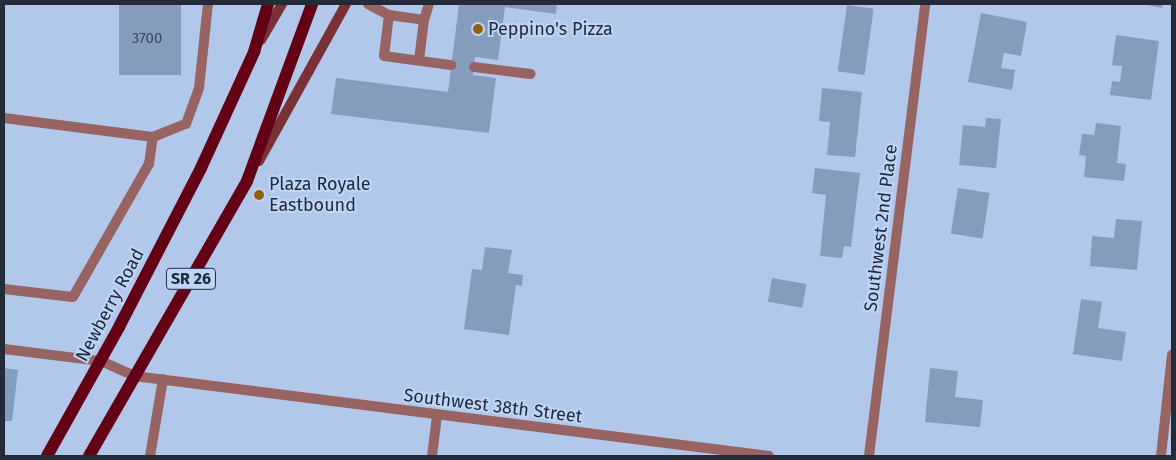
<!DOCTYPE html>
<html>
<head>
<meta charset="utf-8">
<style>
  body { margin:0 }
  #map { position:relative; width:1176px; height:460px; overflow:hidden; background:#b1c8eb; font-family:"Fira Sans",sans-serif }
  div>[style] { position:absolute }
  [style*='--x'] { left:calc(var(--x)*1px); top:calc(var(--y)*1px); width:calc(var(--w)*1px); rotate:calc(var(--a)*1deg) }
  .building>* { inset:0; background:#869cbd; transform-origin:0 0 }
  .service>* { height:10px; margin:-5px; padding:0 5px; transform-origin:5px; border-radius:5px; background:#976363 }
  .minor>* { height:10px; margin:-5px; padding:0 5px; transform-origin:5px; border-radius:5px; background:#976363 }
  .secondary>* { height:10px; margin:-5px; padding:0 5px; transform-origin:5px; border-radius:5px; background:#7a3135 }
  .primary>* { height:12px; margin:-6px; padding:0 6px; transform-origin:6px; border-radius:6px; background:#630015 }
  .dots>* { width:14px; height:14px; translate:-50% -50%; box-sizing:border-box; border:2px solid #bed5f8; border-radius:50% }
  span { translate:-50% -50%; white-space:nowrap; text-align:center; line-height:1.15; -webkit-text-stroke:4px #bed5f8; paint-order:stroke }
  .number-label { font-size:15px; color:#3c475a }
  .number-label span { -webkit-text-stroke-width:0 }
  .shield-label span { padding:1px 4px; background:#bed5f8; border:1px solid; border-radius:4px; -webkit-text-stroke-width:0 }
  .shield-label { font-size:16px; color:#232b39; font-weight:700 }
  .poi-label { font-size:18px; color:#232b39 }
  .left { translate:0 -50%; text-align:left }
  .street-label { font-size:18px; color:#232b39 }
  .frame { position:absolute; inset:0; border:5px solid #232b39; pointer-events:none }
</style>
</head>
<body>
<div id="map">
  <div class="building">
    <i style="left:119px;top:4px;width:62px;height:71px"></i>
    <i style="clip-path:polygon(459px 4px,557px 4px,556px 14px,505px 7px,498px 60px,475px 57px,473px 75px,496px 78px,489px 133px,331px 114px,336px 78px,448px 92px)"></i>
    <i style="clip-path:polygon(1143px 4px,1163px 4px,1162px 8px)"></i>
    <i style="left:847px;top:5px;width:27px;height:67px;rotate:8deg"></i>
    <i style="clip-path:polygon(981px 13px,1027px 22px,1021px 56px,1004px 53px,1001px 68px,1015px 70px,1012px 90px,968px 82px)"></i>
    <i style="clip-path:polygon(1116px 35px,1159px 41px,1151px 100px,1110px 95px,1112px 81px,1120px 82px,1122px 66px,1112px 65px)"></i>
    <i style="clip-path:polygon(822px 88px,862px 92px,855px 157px,827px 155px,830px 122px,819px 121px)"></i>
    <i style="clip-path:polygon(986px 118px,1001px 119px,996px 168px,959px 165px,963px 125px,985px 127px)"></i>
    <i style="clip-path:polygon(1096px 123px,1121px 126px,1117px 163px,1126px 164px,1124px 181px,1084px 177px,1086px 156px,1079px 155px,1082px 134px,1094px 135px)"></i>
    <i style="clip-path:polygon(815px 168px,860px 173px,851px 247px,844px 246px,842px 258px,820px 256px,826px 195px,812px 193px)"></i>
    <i style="left:958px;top:188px;width:32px;height:46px;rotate:9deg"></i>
    <i style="clip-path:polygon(1116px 219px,1142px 221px,1137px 270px,1090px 266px,1092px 236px,1114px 238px)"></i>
    <i style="clip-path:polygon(485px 247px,512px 250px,508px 273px,523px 275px,522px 286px,516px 285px,509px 335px,464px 329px,472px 269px,482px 270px)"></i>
    <i style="left:772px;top:278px;width:35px;height:24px;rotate:10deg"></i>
    <i style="clip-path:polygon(1081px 299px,1102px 302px,1098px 328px,1126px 332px,1122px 361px,1073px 354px)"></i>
    <i style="clip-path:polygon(4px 368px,18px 370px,12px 421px,4px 421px)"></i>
    <i style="clip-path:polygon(930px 368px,958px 371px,955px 397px,983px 400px,980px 427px,925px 422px)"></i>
  </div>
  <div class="service">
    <i style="--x:368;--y:4;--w:24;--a:28"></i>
    <i style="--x:389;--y:15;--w:35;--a:8"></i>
    <i style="--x:424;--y:20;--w:17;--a:-73"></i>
    <i style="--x:389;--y:15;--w:41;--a:97"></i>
    <i style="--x:384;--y:56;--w:68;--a:7.7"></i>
    <i style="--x:419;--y:60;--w:40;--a:-82.9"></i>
    <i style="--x:474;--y:67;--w:57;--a:7"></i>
    <i style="--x:4;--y:118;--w:150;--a:7.3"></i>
    <i style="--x:153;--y:137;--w:35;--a:-22"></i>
    <i style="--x:186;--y:124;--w:38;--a:-70"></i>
    <i style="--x:199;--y:88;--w:84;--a:-83.9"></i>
    <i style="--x:4;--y:289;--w:69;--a:6.6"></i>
    <i style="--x:73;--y:297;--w:153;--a:-60.3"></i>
    <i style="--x:149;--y:164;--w:27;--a:-82"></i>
    <i style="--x:4;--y:349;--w:98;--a:7.1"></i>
  </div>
  <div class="minor">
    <i style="--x:101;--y:361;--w:36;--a:24"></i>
    <i style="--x:134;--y:376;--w:640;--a:7.18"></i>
    <i style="--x:150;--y:456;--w:78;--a:-80.4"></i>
    <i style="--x:432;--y:456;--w:40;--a:-82.9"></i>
    <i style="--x:869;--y:456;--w:455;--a:-82.9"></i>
    <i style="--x:1161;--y:456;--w:102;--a:-83.8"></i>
  </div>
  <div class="secondary">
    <i style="--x:261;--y:40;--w:42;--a:-59.7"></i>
    <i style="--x:259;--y:161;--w:179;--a:-61"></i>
  </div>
  <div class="primary">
    <i style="--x:47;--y:456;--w:148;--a:-60.8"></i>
    <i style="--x:119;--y:327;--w:179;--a:-62.7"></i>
    <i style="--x:201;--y:168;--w:128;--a:-65.4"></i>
    <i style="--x:254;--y:52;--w:50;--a:-73.7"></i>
    <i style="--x:89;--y:456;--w:317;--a:-60.1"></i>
    <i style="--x:247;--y:181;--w:189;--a:-69.8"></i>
  </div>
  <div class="dots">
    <i style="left:478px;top:29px;background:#8e6408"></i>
    <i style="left:259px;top:195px;background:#8e6408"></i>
  </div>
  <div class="number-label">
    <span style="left:147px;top:39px">3700</span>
  </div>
  <div class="shield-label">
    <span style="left:191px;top:279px">SR 26</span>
  </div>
  <div class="poi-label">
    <span class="left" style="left:488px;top:29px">Peppino's Pizza</span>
    <span class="left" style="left:269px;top:195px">Plaza Royale<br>Eastbound</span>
  </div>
  <div class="street-label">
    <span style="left:881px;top:228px;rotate:-83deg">Southwest 2nd Place</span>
    <span style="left:110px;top:305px;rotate:-62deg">Newberry Road</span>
    <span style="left:493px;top:406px;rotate:7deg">Southwest 38th Street</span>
  </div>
  <div class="frame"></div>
</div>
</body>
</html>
